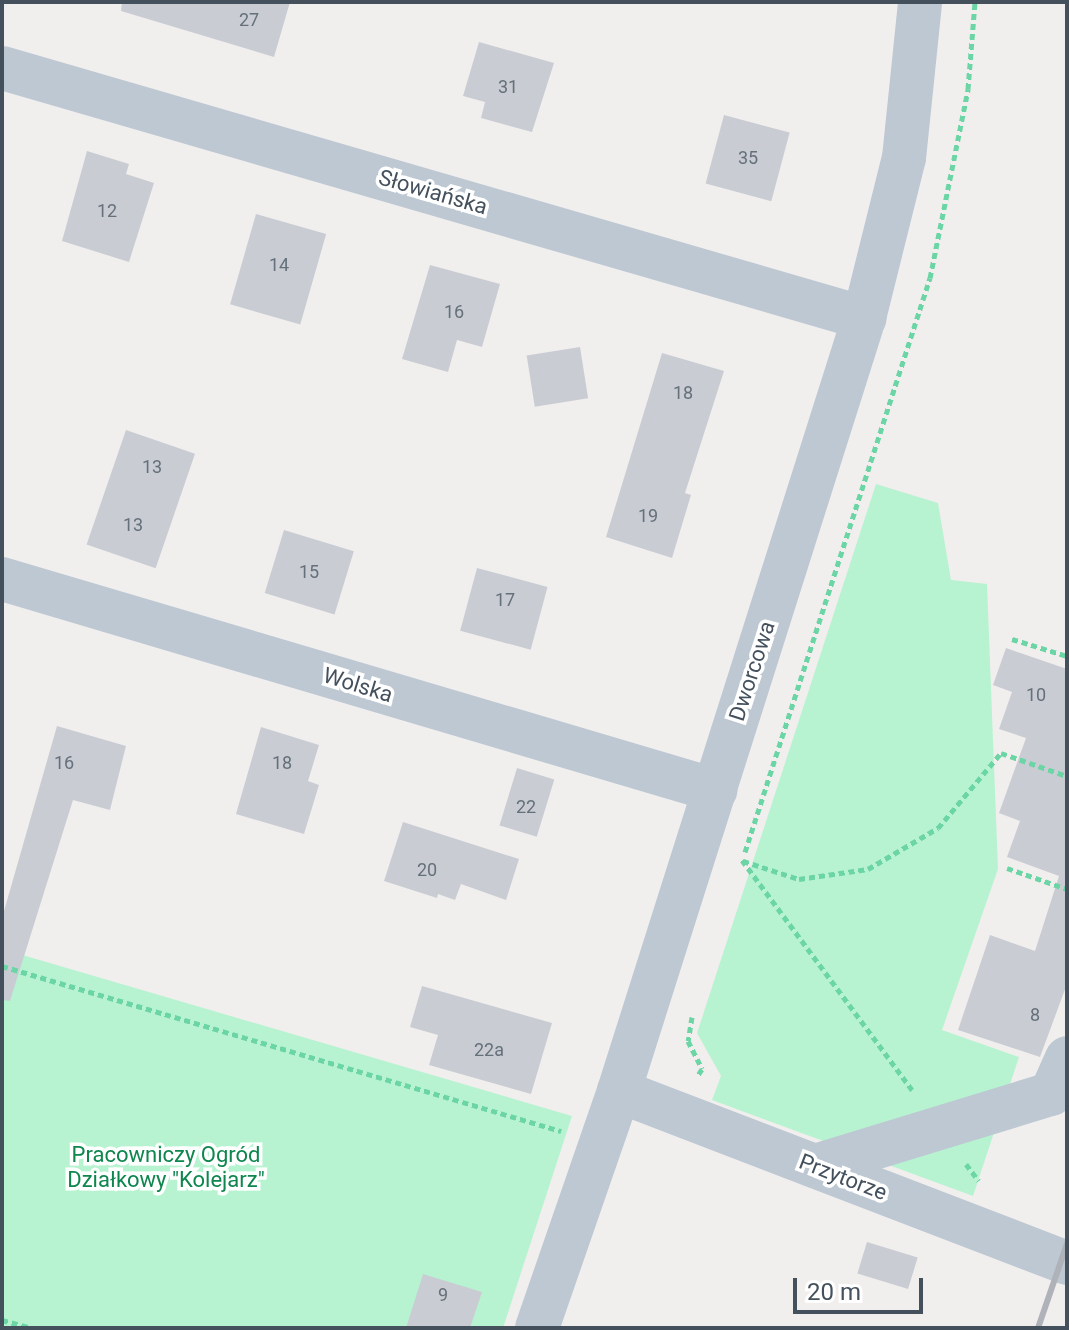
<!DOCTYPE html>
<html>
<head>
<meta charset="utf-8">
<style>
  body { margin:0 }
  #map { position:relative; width:1069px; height:1330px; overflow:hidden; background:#f1eeee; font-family:Roboto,sans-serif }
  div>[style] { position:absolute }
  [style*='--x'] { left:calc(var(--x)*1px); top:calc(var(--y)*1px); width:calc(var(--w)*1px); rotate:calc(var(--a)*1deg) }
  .green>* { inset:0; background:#b8f3d1 }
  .building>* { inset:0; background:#c9cdd3; transform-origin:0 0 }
  .path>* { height:5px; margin-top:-2.5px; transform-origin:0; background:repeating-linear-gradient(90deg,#6cd5a5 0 6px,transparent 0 10px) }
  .minor>* { height:44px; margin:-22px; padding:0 22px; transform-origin:22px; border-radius:22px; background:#bdc8d2 }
  .rail>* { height:6px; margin:-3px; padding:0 3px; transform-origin:3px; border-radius:3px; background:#afb3b9 }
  span { translate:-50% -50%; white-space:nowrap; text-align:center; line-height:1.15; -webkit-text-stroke:7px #fff; paint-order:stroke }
  .number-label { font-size:18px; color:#65707a }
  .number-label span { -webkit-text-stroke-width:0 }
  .street-label { font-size:22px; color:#44515d }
  .park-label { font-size:22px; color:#0e864e }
  .frame { position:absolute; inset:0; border:4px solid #44515d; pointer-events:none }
  .scale { position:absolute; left:793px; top:1278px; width:130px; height:36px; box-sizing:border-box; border:4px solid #44515d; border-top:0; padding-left:10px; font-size:24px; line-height:28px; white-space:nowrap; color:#44515d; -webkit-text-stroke:6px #fff; paint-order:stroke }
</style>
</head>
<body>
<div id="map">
  <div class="green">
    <i style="clip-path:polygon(876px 484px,938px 503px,951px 580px,987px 584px,998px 869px,942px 1030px,1019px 1057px,973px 1196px,712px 1100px,721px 1076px,697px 1033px)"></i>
    <i style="clip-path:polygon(2px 949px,572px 1116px,503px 1328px,2px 1328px)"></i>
  </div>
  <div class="building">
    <i style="clip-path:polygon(122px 2px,290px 2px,274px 57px,121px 11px)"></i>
    <i style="clip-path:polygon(479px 42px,554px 63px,532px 132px,481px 118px,485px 102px,463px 96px)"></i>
    <i style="left:724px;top:115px;width:68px;height:71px;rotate:15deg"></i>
    <i style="clip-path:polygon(87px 151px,129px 164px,126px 174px,154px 183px,129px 262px,62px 241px)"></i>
    <i style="left:256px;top:214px;width:73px;height:94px;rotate:16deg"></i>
    <i style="clip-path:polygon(430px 265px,500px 284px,482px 347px,457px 340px,448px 372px,402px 359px)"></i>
    <i style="left:580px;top:347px;width:52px;height:54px;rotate:81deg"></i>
    <i style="clip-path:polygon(662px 353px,724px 371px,685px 493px,691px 495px,672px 558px,606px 537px)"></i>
    <i style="left:126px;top:430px;width:73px;height:121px;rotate:19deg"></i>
    <i style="left:284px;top:530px;width:73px;height:66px;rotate:17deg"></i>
    <i style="left:477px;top:568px;width:73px;height:65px;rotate:15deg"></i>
    <i style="clip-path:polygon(1006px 648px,1067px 669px,1067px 984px,1040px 1057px,958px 1030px,990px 935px,1035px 951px,1059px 876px,1007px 857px,1020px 821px,999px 813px,1026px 738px,999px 729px,1012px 692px,993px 685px)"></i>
    <i style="clip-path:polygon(57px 726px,126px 746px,110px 810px,73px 800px,10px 1001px,2px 1000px,2px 918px)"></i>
    <i style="clip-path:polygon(261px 727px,319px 745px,308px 781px,319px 785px,304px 834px,236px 814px)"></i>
    <i style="left:517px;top:768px;width:39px;height:60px;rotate:17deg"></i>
    <i style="clip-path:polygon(403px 822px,519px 859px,506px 900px,461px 884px,455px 900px,438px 894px,437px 898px,384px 881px)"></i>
    <i style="clip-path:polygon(422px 986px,552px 1023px,531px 1094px,429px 1065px,438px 1035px,410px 1027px)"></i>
    <i style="left:867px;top:1242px;width:53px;height:33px;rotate:17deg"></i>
    <i style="clip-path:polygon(423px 1274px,482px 1292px,470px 1328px,406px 1328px)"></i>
  </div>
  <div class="path">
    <i style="--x:1012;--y:639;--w:58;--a:17.2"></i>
    <i style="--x:745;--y:852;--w:603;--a:-72.14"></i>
    <i style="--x:930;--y:278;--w:193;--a:-78.6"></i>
    <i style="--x:968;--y:89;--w:87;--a:-85.4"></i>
    <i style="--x:742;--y:860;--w:287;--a:53.5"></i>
    <i style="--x:743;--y:861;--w:59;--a:17.8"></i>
    <i style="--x:799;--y:879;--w:70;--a:-8.2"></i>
    <i style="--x:868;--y:869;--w:81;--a:-30.4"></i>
    <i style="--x:938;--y:828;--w:98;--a:-50"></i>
    <i style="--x:1001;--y:753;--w:70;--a:19.2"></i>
    <i style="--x:1007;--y:868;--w:64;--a:19.3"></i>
    <i style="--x:2;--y:966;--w:583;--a:16.45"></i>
    <i style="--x:692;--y:1017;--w:24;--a:99"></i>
    <i style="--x:688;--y:1041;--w:31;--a:63"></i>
    <i style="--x:702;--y:1069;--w:7;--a:124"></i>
    <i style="--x:966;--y:1164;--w:21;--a:53"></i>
    <i style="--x:2;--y:1320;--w:30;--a:15"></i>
  </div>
  <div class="minor">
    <i style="--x:2;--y:68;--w:898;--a:16.17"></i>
    <i style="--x:2;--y:579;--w:744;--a:16.49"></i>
    <i style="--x:619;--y:1091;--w:480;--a:21"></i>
    <i style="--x:815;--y:1166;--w:247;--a:-17"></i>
    <i style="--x:1051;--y:1094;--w:39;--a:-66"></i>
    <i style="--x:537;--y:1328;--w:251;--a:-70.9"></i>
    <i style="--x:619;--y:1091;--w:811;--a:-72.41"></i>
    <i style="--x:864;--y:318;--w:165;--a:-76"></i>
    <i style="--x:904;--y:158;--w:157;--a:-84.1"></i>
  </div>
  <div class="rail">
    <i style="--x:1038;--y:1328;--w:89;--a:-71"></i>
  </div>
  <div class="number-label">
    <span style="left:249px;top:20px">27</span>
    <span style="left:508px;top:87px">31</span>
    <span style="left:748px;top:158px">35</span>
    <span style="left:107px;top:211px">12</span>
    <span style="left:279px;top:265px">14</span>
    <span style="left:454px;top:312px">16</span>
    <span style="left:683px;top:393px">18</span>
    <span style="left:152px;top:467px">13</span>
    <span style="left:648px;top:516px">19</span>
    <span style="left:133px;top:525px">13</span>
    <span style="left:309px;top:572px">15</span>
    <span style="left:505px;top:600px">17</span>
    <span style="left:1036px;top:695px">10</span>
    <span style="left:64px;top:763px">16</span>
    <span style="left:282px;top:763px">18</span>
    <span style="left:526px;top:807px">22</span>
    <span style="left:427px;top:870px">20</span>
    <span style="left:1035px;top:1015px">8</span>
    <span style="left:489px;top:1050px">22a</span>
    <span style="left:443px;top:1295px">9</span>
  </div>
  <div class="street-label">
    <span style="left:433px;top:192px;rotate:16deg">Słowiańska</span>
    <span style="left:752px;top:671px;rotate:-72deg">Dworcowa</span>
    <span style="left:358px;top:685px;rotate:17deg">Wolska</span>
    <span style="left:843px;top:1177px;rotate:21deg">Przytorze</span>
  </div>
  <div class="park-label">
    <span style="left:166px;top:1167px">Pracowniczy Ogród<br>Działkowy "Kolejarz"</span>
  </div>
  <div class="frame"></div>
  <div class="scale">20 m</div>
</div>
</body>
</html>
